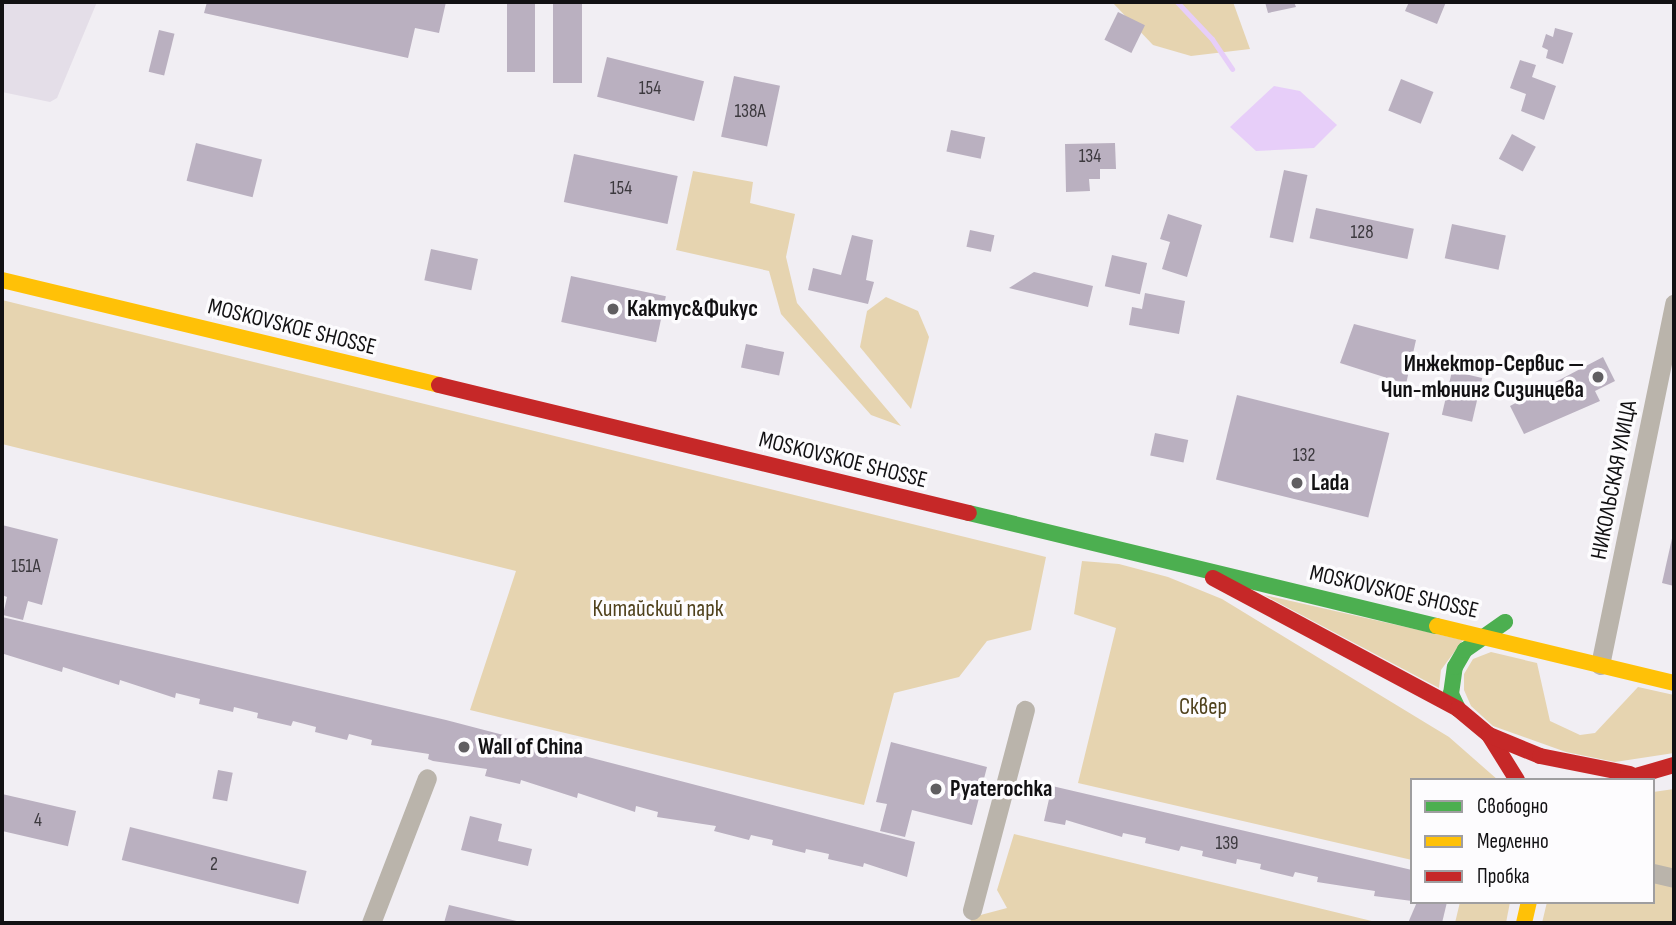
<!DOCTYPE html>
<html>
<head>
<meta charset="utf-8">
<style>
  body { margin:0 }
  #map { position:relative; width:1676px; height:925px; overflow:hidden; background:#f1eef3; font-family:"Sofia Sans Condensed",sans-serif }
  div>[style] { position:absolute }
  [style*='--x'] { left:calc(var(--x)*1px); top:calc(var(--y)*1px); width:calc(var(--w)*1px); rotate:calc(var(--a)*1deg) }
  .built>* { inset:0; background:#e4dee8 }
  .green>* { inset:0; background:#e6d4b0 }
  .water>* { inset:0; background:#e7cef9 }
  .stream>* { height:5px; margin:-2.5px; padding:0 2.5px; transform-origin:2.5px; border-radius:2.5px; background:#e7cef9 }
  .building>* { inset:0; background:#bab0c0; transform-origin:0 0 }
  .street>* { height:19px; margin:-9.5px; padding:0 9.5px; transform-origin:9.5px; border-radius:9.5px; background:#bab4ab }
  .fast>* { height:16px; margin:-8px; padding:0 8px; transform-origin:8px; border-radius:8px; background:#4caf50 }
  .slow>* { height:16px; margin:-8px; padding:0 8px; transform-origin:8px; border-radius:8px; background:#ffc107 }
  .jam>* { height:16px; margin:-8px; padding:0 8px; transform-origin:8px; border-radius:8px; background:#c62828 }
  .dots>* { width:19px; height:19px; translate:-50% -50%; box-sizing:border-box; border:4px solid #fdfcfe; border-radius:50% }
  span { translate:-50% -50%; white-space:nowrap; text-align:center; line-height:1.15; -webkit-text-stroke:7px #fdfcfe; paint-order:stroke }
  .number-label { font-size:19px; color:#3c393e }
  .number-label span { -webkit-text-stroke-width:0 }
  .poi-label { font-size:23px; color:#121113; font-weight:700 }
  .left { translate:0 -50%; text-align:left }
  .right { translate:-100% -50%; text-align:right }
  .street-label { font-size:23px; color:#121113 }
  .park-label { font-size:23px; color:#4f411c }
  .frame { position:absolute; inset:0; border:4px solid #121113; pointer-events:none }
  .legend { position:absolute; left:1410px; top:778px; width:245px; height:126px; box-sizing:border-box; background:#fdfcfe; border:2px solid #9f9ea0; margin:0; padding:9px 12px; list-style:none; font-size:21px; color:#121113 }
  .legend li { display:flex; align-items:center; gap:14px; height:35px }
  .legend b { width:35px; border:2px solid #9f9ea0 }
</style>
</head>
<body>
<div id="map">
  <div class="built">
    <i style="clip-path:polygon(2px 2px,97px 2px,57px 98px,50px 102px,2px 92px)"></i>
  </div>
  <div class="green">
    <i style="clip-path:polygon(1112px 2px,1233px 2px,1250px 49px,1191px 56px,1153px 45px)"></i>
    <i style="clip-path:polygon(693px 171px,753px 182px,750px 203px,795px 214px,786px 257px,797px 303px,901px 426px,871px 415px,781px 314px,769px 271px,676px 250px)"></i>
    <i style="clip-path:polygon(886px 297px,918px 311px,929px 337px,911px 409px,860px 347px,867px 311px)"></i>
    <i style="clip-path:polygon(2px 300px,1046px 557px,1031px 630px,987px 641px,959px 677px,894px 693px,864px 805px,470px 710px,516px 571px,2px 444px)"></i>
    <i style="clip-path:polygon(1082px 561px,1119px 564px,1168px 577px,1222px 599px,1449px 737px,1498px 780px,1412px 780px,1412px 860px,1078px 783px,1116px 628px,1074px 614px)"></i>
    <i style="clip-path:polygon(1264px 595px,1463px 640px,1441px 670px,1439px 688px)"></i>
    <i style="clip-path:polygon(1491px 652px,1537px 663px,1550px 721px,1580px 735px,1595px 733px,1638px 687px,1674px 695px,1674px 753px,1615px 762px,1566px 752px,1493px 726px,1471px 706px,1464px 690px,1464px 674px,1473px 659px)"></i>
    <i style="clip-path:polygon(1674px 789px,1674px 923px,1542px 923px,1547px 902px,1653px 902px,1653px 792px)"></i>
    <i style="clip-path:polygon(1014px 834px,1380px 923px,969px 923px,973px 917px,1007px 908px,997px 890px)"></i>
    <i style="clip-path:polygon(1460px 902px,1510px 902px,1506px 923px,1455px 923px)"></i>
  </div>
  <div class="water">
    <i style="clip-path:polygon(1274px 86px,1300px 91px,1337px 125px,1314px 148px,1256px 151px,1230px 127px)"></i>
  </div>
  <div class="stream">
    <i style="--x:1177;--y:2;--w:51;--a:46.6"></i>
    <i style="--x:1212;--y:39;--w:36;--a:56"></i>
  </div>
  <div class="building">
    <i style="clip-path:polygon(207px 2px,446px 2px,439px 33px,415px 28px,408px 58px,204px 13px)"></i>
    <i style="left:507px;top:2px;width:28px;height:70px"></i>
    <i style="left:553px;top:2px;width:29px;height:81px"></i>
    <i style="clip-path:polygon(1265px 2px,1294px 2px,1296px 7px,1268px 13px)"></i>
    <i style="clip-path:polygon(1409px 2px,1446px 2px,1437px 24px,1405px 11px)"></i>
    <i style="left:1118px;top:12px;width:30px;height:31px;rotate:26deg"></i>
    <i style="clip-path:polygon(1555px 28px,1573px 33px,1563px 64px,1546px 58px,1548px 50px,1542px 47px,1546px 34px,1553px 37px)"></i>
    <i style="left:159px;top:30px;width:16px;height:43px;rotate:14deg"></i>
    <i style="left:607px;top:57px;width:100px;height:41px;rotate:14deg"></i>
    <i style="clip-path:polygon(1520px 60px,1536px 65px,1532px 77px,1556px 86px,1544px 120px,1521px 111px,1526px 94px,1510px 88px)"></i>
    <i style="left:734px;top:76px;width:47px;height:62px;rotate:12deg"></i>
    <i style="left:1401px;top:79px;width:35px;height:34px;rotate:22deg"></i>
    <i style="left:951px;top:130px;width:35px;height:22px;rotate:12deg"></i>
    <i style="left:1512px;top:134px;width:27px;height:28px;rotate:28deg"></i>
    <i style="left:196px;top:143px;width:68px;height:39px;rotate:14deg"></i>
    <i style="clip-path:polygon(1115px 143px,1116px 169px,1100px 169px,1100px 179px,1089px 179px,1090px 191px,1066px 192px,1065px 144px)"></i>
    <i style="left:574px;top:154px;width:106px;height:49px;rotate:12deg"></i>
    <i style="left:1284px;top:170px;width:24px;height:69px;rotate:12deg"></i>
    <i style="left:1316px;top:208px;width:100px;height:31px;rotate:12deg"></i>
    <i style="clip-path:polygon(1168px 214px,1202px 225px,1187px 277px,1162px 269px,1170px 242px,1160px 239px)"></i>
    <i style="left:1452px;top:224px;width:55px;height:35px;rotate:12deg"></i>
    <i style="left:970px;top:230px;width:25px;height:17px;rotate:12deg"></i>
    <i style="clip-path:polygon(852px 235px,873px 240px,866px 280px,874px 282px,868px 304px,808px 290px,813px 268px,841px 275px)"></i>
    <i style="left:431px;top:249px;width:48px;height:32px;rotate:12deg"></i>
    <i style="left:1112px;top:255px;width:36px;height:32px;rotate:13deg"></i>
    <i style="clip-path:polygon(1034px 272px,1093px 286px,1088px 307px,1009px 288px)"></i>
    <i style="left:571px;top:276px;width:97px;height:47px;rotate:12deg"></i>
    <i style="clip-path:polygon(1145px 293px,1185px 301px,1179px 334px,1129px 325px,1132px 307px,1142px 309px)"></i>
    <i style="clip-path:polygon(1354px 324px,1416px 340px,1406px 384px,1340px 363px)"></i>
    <i style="left:746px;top:344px;width:39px;height:24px;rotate:12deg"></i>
    <i style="clip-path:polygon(1603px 357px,1615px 381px,1595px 391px,1600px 401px,1524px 434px,1510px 406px)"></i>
    <i style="left:1452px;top:371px;width:31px;height:45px;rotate:13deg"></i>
    <i style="left:1237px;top:395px;width:157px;height:87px;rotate:14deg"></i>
    <i style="left:1155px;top:433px;width:34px;height:23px;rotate:12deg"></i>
    <i style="clip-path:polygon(2px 525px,58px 539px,42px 605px,28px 601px,23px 620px,3px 615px,7px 597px,2px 595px)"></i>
    <i style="clip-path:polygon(1673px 534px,1674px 534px,1674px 586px,1662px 583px)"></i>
    <i style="clip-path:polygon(2px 617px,446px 720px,915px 842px,907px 877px,864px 863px,863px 867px,828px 859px,829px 854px,806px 849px,805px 853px,772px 845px,773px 840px,751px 835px,749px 840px,714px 831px,716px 826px,657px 817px,658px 812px,636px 806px,635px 812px,578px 793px,577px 798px,521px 780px,520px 784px,485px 776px,487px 769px,433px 761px,428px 759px,429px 754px,371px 745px,372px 740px,349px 734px,347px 740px,315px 732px,316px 727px,293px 721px,291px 726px,257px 718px,258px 713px,234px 707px,233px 712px,199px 704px,200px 699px,176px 693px,175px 698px,120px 680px,119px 685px,63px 667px,62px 672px,4px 654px,2px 661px)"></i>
    <i style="clip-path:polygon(891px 742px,987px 767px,972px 825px,912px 810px,905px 837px,880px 831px,887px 804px,876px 802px)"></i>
    <i style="left:218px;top:770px;width:15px;height:29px;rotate:11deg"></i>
    <i style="clip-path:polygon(1052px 786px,1412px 870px,1412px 901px,1374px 896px,1375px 891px,1317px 882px,1318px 877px,1295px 872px,1293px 877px,1260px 869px,1261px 864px,1237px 859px,1236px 864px,1202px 856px,1203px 851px,1181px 846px,1179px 851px,1145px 843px,1146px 838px,1123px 833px,1122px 837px,1066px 820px,1065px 825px,1044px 821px)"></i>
    <i style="left:2px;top:794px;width:76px;height:36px;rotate:13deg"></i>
    <i style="clip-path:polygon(470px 816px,502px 824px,498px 841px,532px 849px,528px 866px,461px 850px)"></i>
    <i style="left:130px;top:827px;width:182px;height:34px;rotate:14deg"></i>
    <i style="clip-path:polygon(1417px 902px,1447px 902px,1442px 923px,1408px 923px)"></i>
    <i style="clip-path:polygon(449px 905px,521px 922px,521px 923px,444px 923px)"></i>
  </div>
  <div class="street">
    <i style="--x:1600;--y:665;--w:369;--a:-78.4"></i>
    <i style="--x:1653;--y:873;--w:22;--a:13"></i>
    <i style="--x:972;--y:910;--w:207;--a:-75.2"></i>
    <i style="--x:371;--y:923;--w:155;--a:-68.9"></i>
  </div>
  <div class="fast">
    <i style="--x:969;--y:513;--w:481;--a:13.6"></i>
    <i style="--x:1458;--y:709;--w:17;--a:-115"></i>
    <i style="--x:1451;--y:694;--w:27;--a:-82"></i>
    <i style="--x:1455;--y:667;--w:20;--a:-60"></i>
    <i style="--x:1465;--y:650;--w:49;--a:-35"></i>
  </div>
  <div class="slow">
    <i style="--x:2;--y:280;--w:449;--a:13.5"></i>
    <i style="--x:1437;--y:626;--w:244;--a:13.5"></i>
    <i style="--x:1524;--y:923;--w:22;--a:-77"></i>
  </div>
  <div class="jam">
    <i style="--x:439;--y:385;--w:545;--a:13.58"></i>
    <i style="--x:1213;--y:578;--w:278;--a:28.1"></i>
    <i style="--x:1458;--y:709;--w:40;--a:40"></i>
    <i style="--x:1489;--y:735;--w:53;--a:58.1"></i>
    <i style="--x:1489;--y:735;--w:55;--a:22.4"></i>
    <i style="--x:1540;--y:756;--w:92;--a:11.3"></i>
    <i style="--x:1622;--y:780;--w:54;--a:-16.1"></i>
  </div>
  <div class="dots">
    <i style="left:613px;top:309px;background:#605e61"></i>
    <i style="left:1598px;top:377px;background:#605e61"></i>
    <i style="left:1297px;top:483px;background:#605e61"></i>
    <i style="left:464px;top:747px;background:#605e61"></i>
    <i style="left:936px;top:789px;background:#605e61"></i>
  </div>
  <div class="number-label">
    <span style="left:650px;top:89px">154</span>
    <span style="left:750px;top:112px">138А</span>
    <span style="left:1090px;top:157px">134</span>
    <span style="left:621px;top:189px">154</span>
    <span style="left:1362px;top:233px">128</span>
    <span style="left:1304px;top:456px">132</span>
    <span style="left:26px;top:567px">151А</span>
    <span style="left:38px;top:821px">4</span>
    <span style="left:1227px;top:844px">139</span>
    <span style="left:214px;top:865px">2</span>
  </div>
  <div class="poi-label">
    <span class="left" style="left:627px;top:309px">Кактус&amp;Фикус</span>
    <span class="right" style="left:1584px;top:377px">Инжектор-Сервис —<br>Чип-тюнинг Сизинцева</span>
    <span class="left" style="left:1311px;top:483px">Lada</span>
    <span class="left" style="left:478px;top:747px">Wall of China</span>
    <span class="left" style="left:950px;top:789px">Pyaterochka</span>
  </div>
  <div class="street-label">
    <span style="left:292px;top:327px;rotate:14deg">MOSKOVSKOE SHOSSE</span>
    <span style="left:843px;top:460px;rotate:14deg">MOSKOVSKOE SHOSSE</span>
    <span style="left:1614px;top:480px;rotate:-79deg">НИКОЛЬСКАЯ УЛИЦА</span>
    <span style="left:1394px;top:592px;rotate:13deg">MOSKOVSKOE SHOSSE</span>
  </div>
  <div class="park-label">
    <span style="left:658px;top:609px">Китайский парк</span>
    <span style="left:1203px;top:707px">Сквер</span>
  </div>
  <div class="frame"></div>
  <ul class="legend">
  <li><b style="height:9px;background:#4caf50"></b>Свободно</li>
  <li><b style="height:9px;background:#ffc107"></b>Медленно</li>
  <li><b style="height:9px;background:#c62828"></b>Пробка</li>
  </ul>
</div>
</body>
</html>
